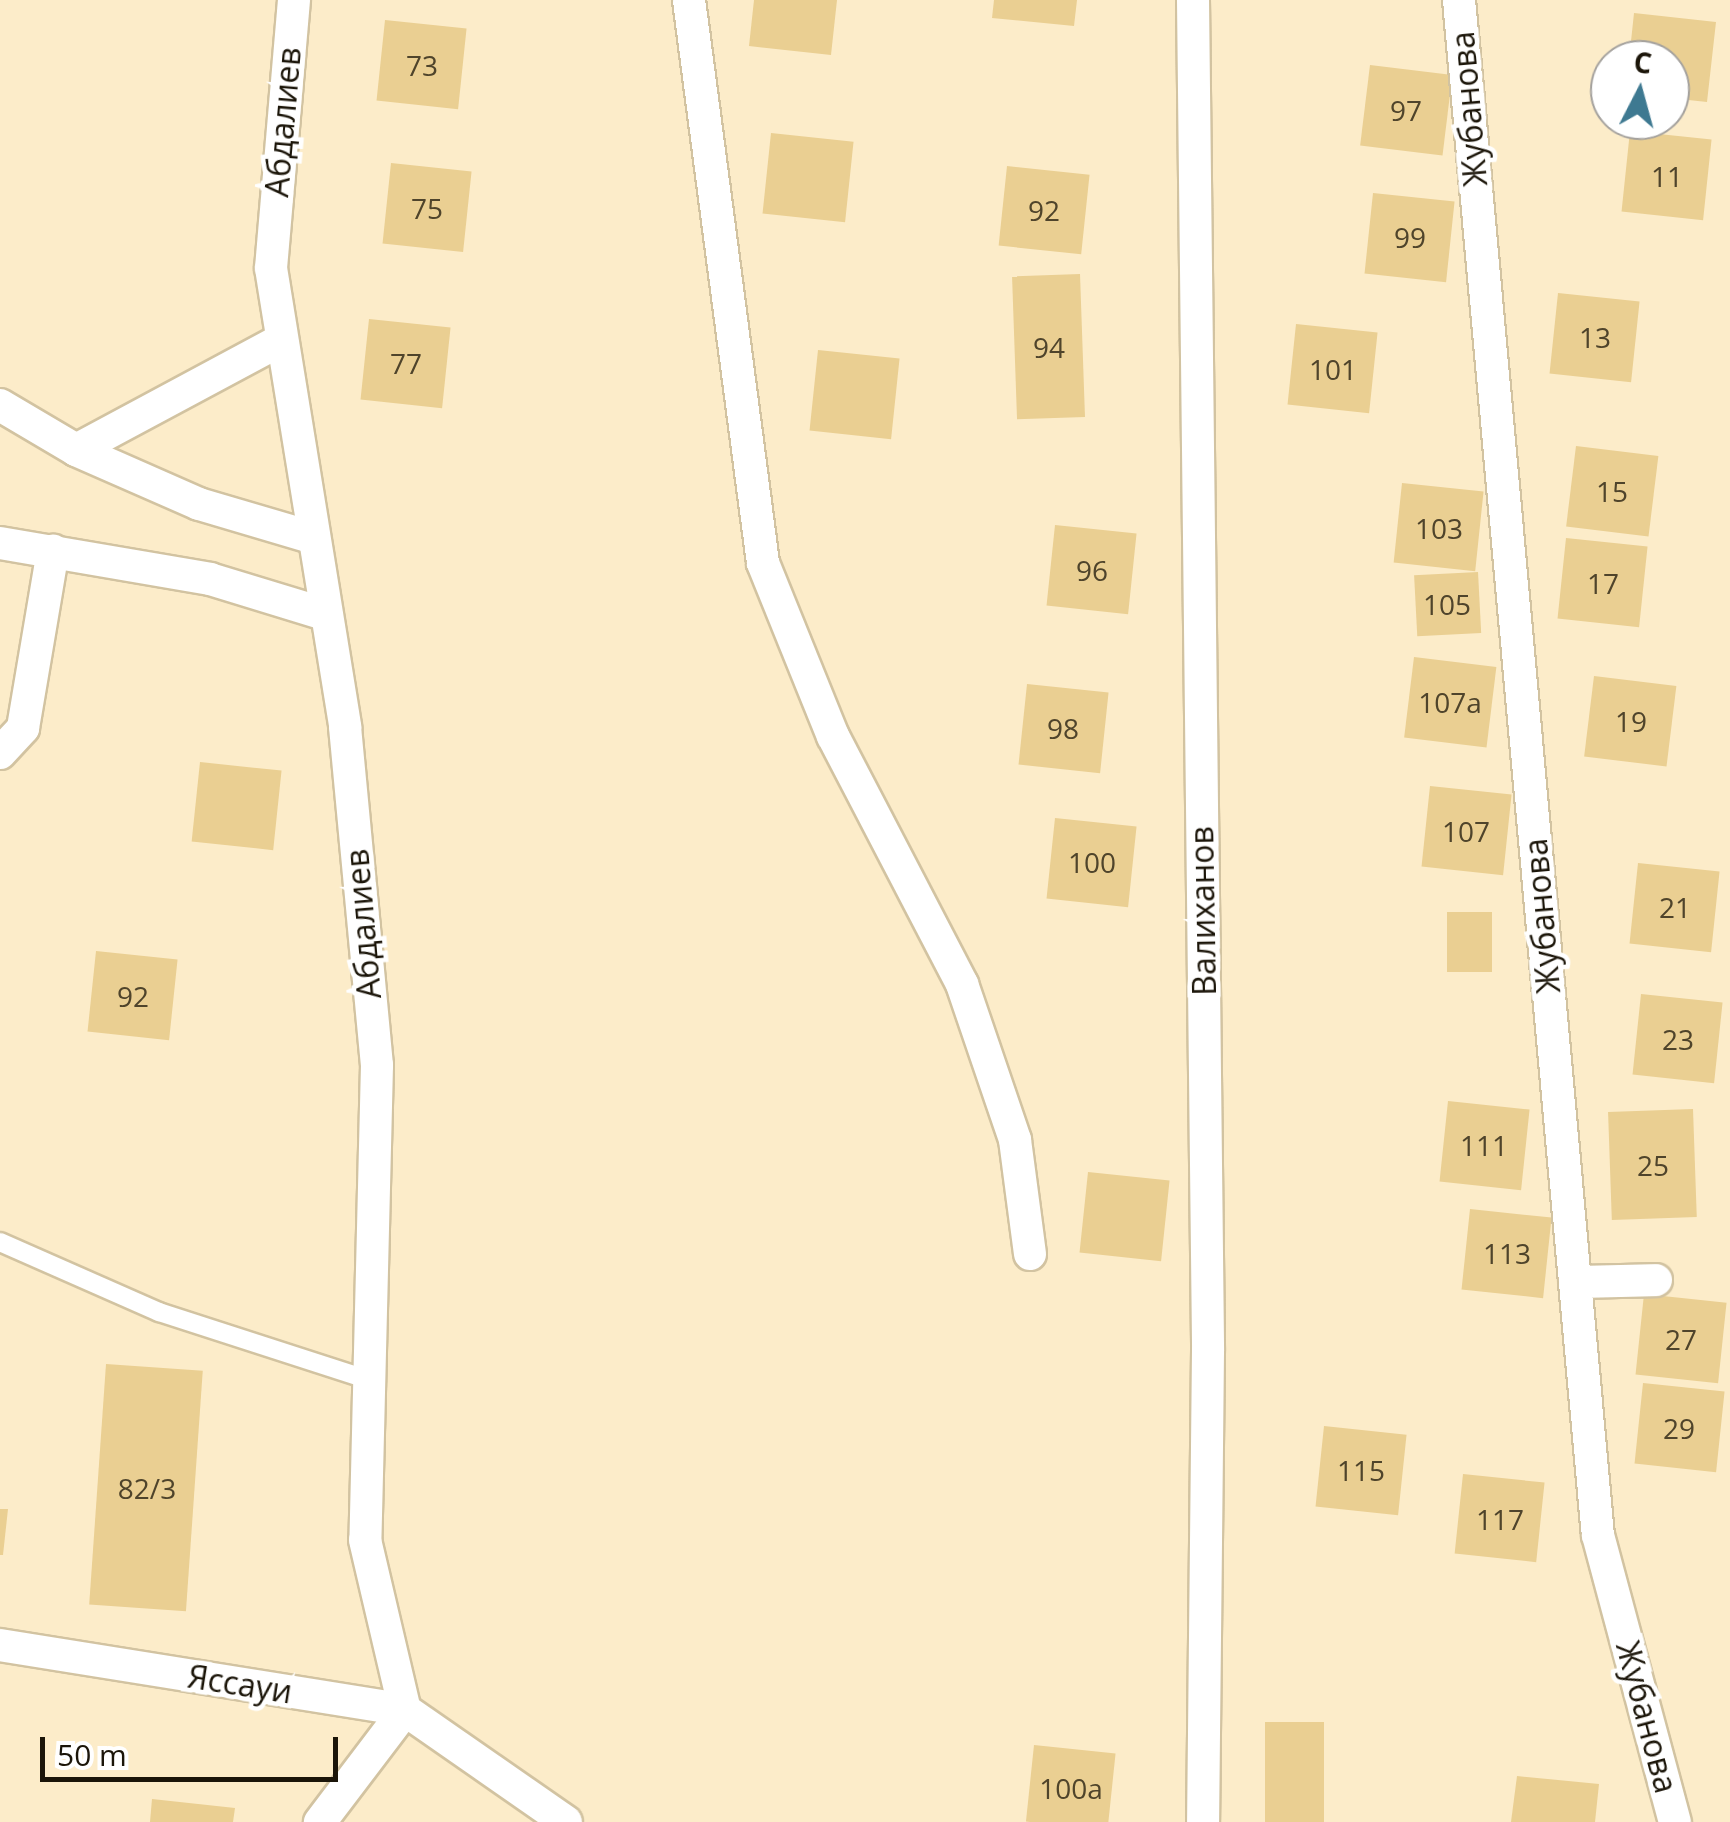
<!DOCTYPE html>
<html>
<head>
<meta charset="utf-8">
<style>
  body { margin:0 }
  #map { position:relative; width:1730px; height:1822px; overflow:hidden; background:#fcecc9; font-family:"Open Sans",sans-serif }
  div>[style] { position:absolute }
  [style*='--x'] { left:calc(var(--x)*1px); top:calc(var(--y)*1px); width:calc(var(--w)*1px); rotate:calc(var(--a)*1deg) }
  .building>* { inset:0; background:#eacf92; transform-origin:0 0 }
  .roads { filter:drop-shadow(2px 0 #d2c3a1) drop-shadow(-2px 0 #d2c3a1) drop-shadow(0 2px #d2c3a1) drop-shadow(0 -2px #d2c3a1) }
  .service>* { height:18px; margin:-9px; padding:0 9px; transform-origin:9px; border-radius:9px; background:#fff }
  .minor>* { height:32px; margin:-16px; padding:0 16px; transform-origin:16px; border-radius:16px; background:#fff }
  span { translate:-50% -50%; white-space:nowrap; text-align:center; line-height:1.15; -webkit-text-stroke:9px #fff; paint-order:stroke }
  .number-label { font-size:28px; color:#4f442b }
  .number-label span { -webkit-text-stroke-width:0 }
  .street-label { font-size:32px; color:#1b1509 }
  .north { position:absolute; left:1590px; top:40px; width:100px; height:100px; box-sizing:border-box; background:#fff; border:2px solid #a4a19d; border-radius:50%; rotate:6deg; font-size:28px; font-weight:700; line-height:40px; text-align:center; color:#1b1509 }
  .north::after { content:''; display:block; margin:auto; width:35px; height:45px; background:#3e7991; clip-path:polygon(50% 0,100% 100%,50% 72%,0 100%) }
  .scale { position:absolute; left:40px; top:1737px; width:298px; height:45px; box-sizing:border-box; border:5px solid #1b1509; border-top:0; padding-left:12px; font-size:30px; line-height:35px; white-space:nowrap; color:#1b1509; -webkit-text-stroke:8px #fff; paint-order:stroke }
</style>
</head>
<body>
<div id="map">
  <div class="building">
    <i style="clip-path:polygon(754px 0,837px 0,831px 55px,749px 46px)"></i>
    <i style="clip-path:polygon(994px 0,1077px 0,1074px 26px,992px 18px)"></i>
    <i style="clip-path:polygon(1634px 13px,1716px 22px,1707px 102px,1670px 98px,1670px 60px,1629px 60px)"></i>
    <i style="left:385px;top:20px;width:82px;height:81px;rotate:6deg"></i>
    <i style="left:1370px;top:65px;width:83px;height:81px;rotate:7deg"></i>
    <i style="left:1630px;top:131px;width:82px;height:81px;rotate:6deg"></i>
    <i style="left:771px;top:133px;width:83px;height:81px;rotate:6deg"></i>
    <i style="left:391px;top:163px;width:81px;height:81px;rotate:6deg"></i>
    <i style="left:1007px;top:166px;width:83px;height:80px;rotate:6deg"></i>
    <i style="left:1373px;top:193px;width:82px;height:81px;rotate:6deg"></i>
    <i style="left:1080px;top:274px;width:143px;height:68px;rotate:88deg"></i>
    <i style="left:1558px;top:293px;width:82px;height:81px;rotate:6deg"></i>
    <i style="left:369px;top:319px;width:82px;height:81px;rotate:6deg"></i>
    <i style="left:1296px;top:324px;width:82px;height:81px;rotate:6deg"></i>
    <i style="left:818px;top:350px;width:82px;height:81px;rotate:6deg"></i>
    <i style="left:1576px;top:446px;width:83px;height:81px;rotate:7deg"></i>
    <i style="left:1402px;top:483px;width:82px;height:80px;rotate:6deg"></i>
    <i style="left:1055px;top:525px;width:82px;height:81px;rotate:6deg"></i>
    <i style="left:1566px;top:538px;width:82px;height:81px;rotate:6deg"></i>
    <i style="left:1478px;top:572px;width:61px;height:64px;rotate:87deg"></i>
    <i style="left:1414px;top:657px;width:83px;height:81px;rotate:7deg"></i>
    <i style="left:1594px;top:676px;width:83px;height:81px;rotate:7deg"></i>
    <i style="left:1027px;top:684px;width:82px;height:81px;rotate:6deg"></i>
    <i style="left:200px;top:762px;width:82px;height:80px;rotate:6deg"></i>
    <i style="left:1430px;top:786px;width:82px;height:81px;rotate:6deg"></i>
    <i style="left:1055px;top:818px;width:82px;height:81px;rotate:6deg"></i>
    <i style="left:1638px;top:863px;width:82px;height:81px;rotate:6deg"></i>
    <i style="left:1447px;top:912px;width:45px;height:60px"></i>
    <i style="left:96px;top:951px;width:82px;height:81px;rotate:6deg"></i>
    <i style="left:1641px;top:994px;width:82px;height:81px;rotate:6deg"></i>
    <i style="left:1448px;top:1101px;width:82px;height:81px;rotate:6deg"></i>
    <i style="left:1693px;top:1109px;width:108px;height:85px;rotate:88deg"></i>
    <i style="left:1088px;top:1172px;width:82px;height:81px;rotate:6deg"></i>
    <i style="left:1470px;top:1209px;width:82px;height:81px;rotate:6deg"></i>
    <i style="left:1644px;top:1294px;width:83px;height:81px;rotate:6deg"></i>
    <i style="left:106px;top:1364px;width:97px;height:241px;rotate:4deg"></i>
    <i style="left:1643px;top:1383px;width:82px;height:81px;rotate:6deg"></i>
    <i style="left:1324px;top:1426px;width:83px;height:81px;rotate:6deg"></i>
    <i style="left:1463px;top:1474px;width:82px;height:80px;rotate:6deg"></i>
    <i style="clip-path:polygon(0 1509px,8px 1509px,3px 1555px,0 1555px)"></i>
    <i style="left:1324px;top:1722px;width:100px;height:59px;rotate:90deg"></i>
    <i style="left:1034px;top:1745px;width:82px;height:77px;rotate:6deg"></i>
    <i style="clip-path:polygon(1517px 1776px,1599px 1784px,1595px 1822px,1511px 1822px)"></i>
    <i style="clip-path:polygon(152px 1799px,235px 1808px,233px 1822px,150px 1822px)"></i>
  </div>
  <div class="roads">
    <div class="service">
      <i style="--x:0;--y:1242;--w:174;--a:23.8"></i>
      <i style="--x:159;--y:1312;--w:221;--a:17.9"></i>
    </div>
    <div class="minor">
      <i style="--x:294;--y:0;--w:269;--a:94.9"></i>
      <i style="--x:271;--y:268;--w:465;--a:80.8"></i>
      <i style="--x:345;--y:727;--w:340;--a:84.6"></i>
      <i style="--x:377;--y:1065;--w:475;--a:91.4"></i>
      <i style="--x:365;--y:1540;--w:175;--a:76.8"></i>
      <i style="--x:405;--y:1710;--w:141;--a:127.2"></i>
      <i style="--x:689;--y:0;--w:568;--a:82.51"></i>
      <i style="--x:763;--y:563;--w:187;--a:68"></i>
      <i style="--x:833;--y:736;--w:280;--a:62.5"></i>
      <i style="--x:962;--y:984;--w:165;--a:71.2"></i>
      <i style="--x:1015;--y:1140;--w:115;--a:82.5"></i>
      <i style="--x:1193;--y:0;--w:1351;--a:89.36"></i>
      <i style="--x:1208;--y:1351;--w:471;--a:90.6"></i>
      <i style="--x:1459;--y:0;--w:1541;--a:84.83"></i>
      <i style="--x:1598;--y:1535;--w:297;--a:75"></i>
      <i style="--x:0;--y:405;--w:88;--a:30.6"></i>
      <i style="--x:76;--y:450;--w:233;--a:-28.2"></i>
      <i style="--x:76;--y:450;--w:134;--a:23.7"></i>
      <i style="--x:199;--y:504;--w:117;--a:16.4"></i>
      <i style="--x:0;--y:543;--w:213;--a:9.7"></i>
      <i style="--x:210;--y:579;--w:116;--a:17"></i>
      <i style="--x:0;--y:753;--w:34;--a:-47"></i>
      <i style="--x:23;--y:728;--w:180;--a:-80.4"></i>
      <i style="--x:1575;--y:1282;--w:81;--a:-1.4"></i>
      <i style="--x:0;--y:1645;--w:410;--a:9.1"></i>
      <i style="--x:405;--y:1710;--w:196;--a:34.8"></i>
    </div>
  </div>
  <div class="number-label">
    <span style="left:422px;top:65px">73</span>
    <span style="left:1406px;top:110px">97</span>
    <span style="left:1667px;top:176px">11</span>
    <span style="left:427px;top:208px">75</span>
    <span style="left:1044px;top:210px">92</span>
    <span style="left:1410px;top:237px">99</span>
    <span style="left:1595px;top:337px">13</span>
    <span style="left:1049px;top:347px">94</span>
    <span style="left:406px;top:363px">77</span>
    <span style="left:1333px;top:369px">101</span>
    <span style="left:1612px;top:491px">15</span>
    <span style="left:1439px;top:528px">103</span>
    <span style="left:1092px;top:570px">96</span>
    <span style="left:1603px;top:583px">17</span>
    <span style="left:1447px;top:604px">105</span>
    <span style="left:1450px;top:702px">107а</span>
    <span style="left:1631px;top:721px">19</span>
    <span style="left:1063px;top:728px">98</span>
    <span style="left:1466px;top:831px">107</span>
    <span style="left:1092px;top:862px">100</span>
    <span style="left:1675px;top:907px">21</span>
    <span style="left:133px;top:996px">92</span>
    <span style="left:1678px;top:1039px">23</span>
    <span style="left:1484px;top:1145px">111</span>
    <span style="left:1653px;top:1165px">25</span>
    <span style="left:1507px;top:1253px">113</span>
    <span style="left:1681px;top:1339px">27</span>
    <span style="left:1679px;top:1428px">29</span>
    <span style="left:1361px;top:1470px">115</span>
    <span style="left:147px;top:1488px">82/3</span>
    <span style="left:1500px;top:1519px">117</span>
    <span style="left:1071px;top:1788px">100а</span>
  </div>
  <div class="street-label">
    <span style="left:1469px;top:109px;rotate:-95deg">Жубанова</span>
    <span style="left:283px;top:122px;rotate:-85deg">Абдалиев</span>
    <span style="left:1203px;top:911px;rotate:-91deg">Валиханов</span>
    <span style="left:1542px;top:916px;rotate:-95deg">Жубанова</span>
    <span style="left:363px;top:924px;rotate:-95deg">Абдалиев</span>
    <span style="left:240px;top:1684px;rotate:9deg">Яссауи</span>
    <span style="left:1647px;top:1717px;rotate:75deg">Жубанова</span>
  </div>
  <div class="north">С</div>
  <div class="scale">50 m</div>
</div>
</body>
</html>
